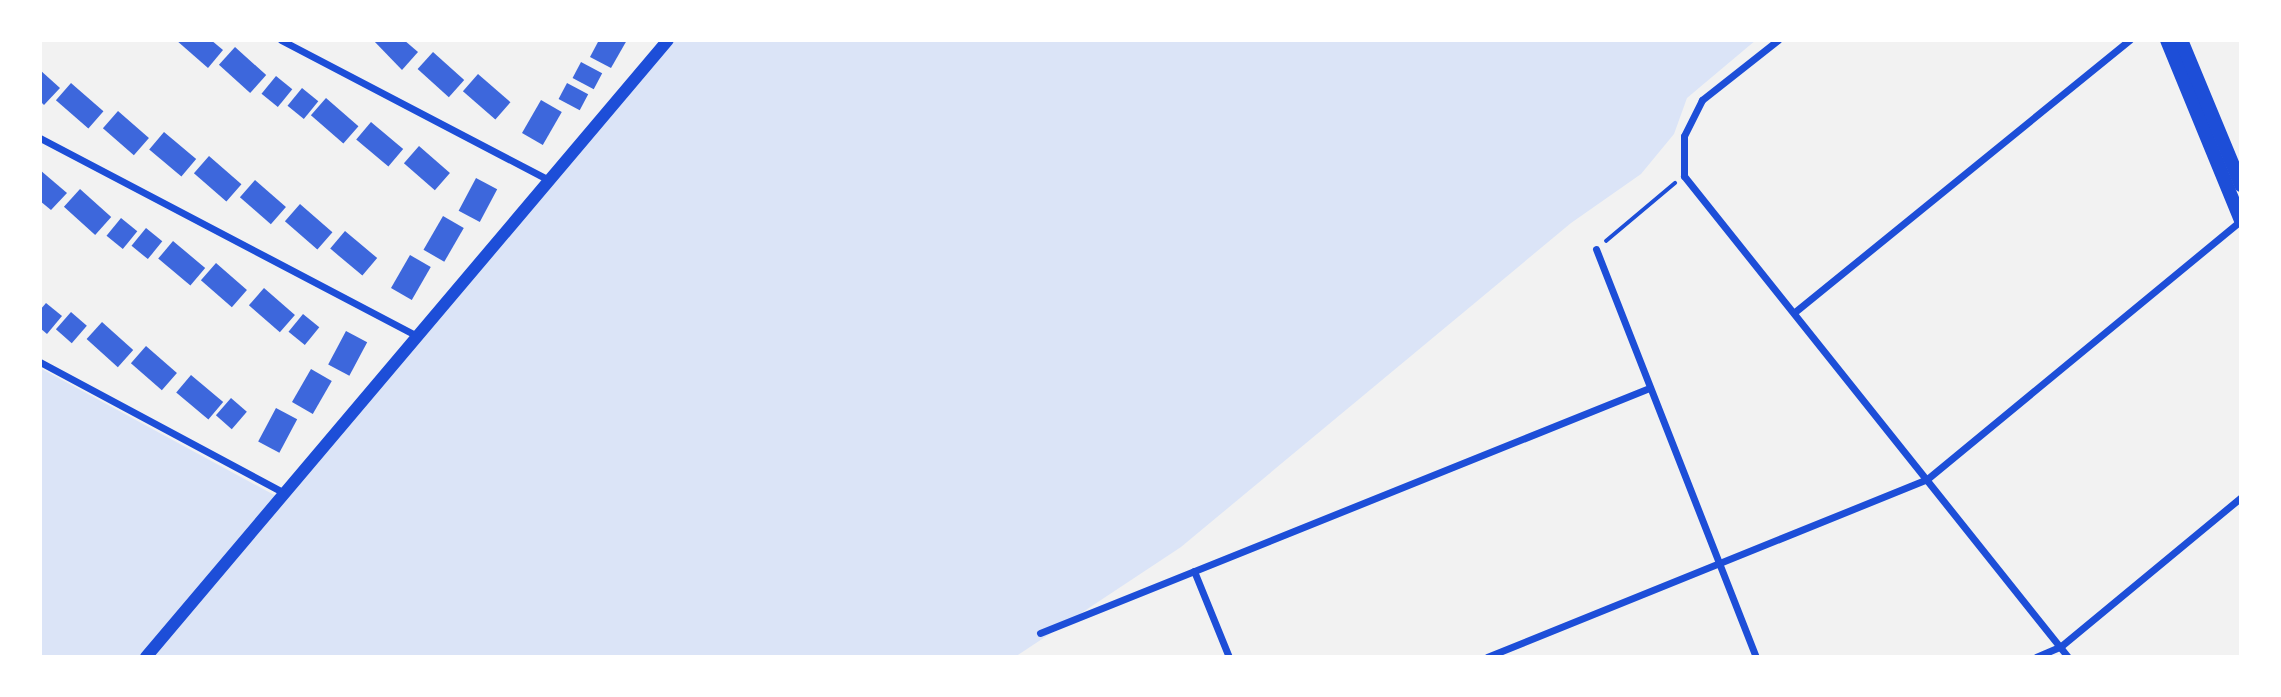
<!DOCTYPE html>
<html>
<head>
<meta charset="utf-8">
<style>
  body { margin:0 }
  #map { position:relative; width:2281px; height:697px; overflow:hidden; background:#f2f2f2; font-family:Commissioner,sans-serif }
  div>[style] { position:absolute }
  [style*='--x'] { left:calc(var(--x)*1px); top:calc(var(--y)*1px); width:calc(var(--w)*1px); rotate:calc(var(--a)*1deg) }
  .green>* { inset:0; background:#dbe4f7 }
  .building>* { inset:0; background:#3d67dc; transform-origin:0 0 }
  .path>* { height:3.5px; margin:-1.75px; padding:0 1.75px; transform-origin:1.75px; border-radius:1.75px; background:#1d4ed8 }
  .minor>* { height:7px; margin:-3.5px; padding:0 3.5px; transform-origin:3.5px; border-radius:3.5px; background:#1d4ed8 }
  .tertiary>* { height:12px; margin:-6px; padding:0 6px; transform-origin:6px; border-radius:6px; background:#1d4ed8 }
  .secondary>* { height:14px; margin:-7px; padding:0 7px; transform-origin:7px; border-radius:7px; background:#1d4ed8 }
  span { translate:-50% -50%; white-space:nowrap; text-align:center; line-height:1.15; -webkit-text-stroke:5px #fff; paint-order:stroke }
  .frame { position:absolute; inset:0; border:42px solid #fff; pointer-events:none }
</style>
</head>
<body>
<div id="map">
  <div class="green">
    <i style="clip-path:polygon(669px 40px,1756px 40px,1687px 98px,1674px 134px,1641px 174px,1571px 223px,1181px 547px,1015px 657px,148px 657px)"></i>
    <i style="clip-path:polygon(40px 368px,276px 496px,139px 657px,40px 657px)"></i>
  </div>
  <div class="building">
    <i style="clip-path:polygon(176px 40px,211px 40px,223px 50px,208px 68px)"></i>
    <i style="clip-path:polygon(373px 40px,404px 40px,418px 52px,402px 70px)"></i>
    <i style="clip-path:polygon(599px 40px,627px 40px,611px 68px,590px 57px)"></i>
    <i style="left:235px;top:47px;width:42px;height:24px;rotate:42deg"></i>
    <i style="left:433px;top:52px;width:42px;height:23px;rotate:42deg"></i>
    <i style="left:581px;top:62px;width:24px;height:18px;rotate:28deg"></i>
    <i style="clip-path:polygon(40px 70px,60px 88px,44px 105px,40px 101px)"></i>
    <i style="left:478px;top:74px;width:43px;height:23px;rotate:41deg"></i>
    <i style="left:276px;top:76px;width:21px;height:23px;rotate:39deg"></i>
    <i style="left:71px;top:83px;width:43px;height:23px;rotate:41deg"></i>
    <i style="left:567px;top:83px;width:24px;height:18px;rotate:28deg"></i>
    <i style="left:302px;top:88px;width:21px;height:23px;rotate:39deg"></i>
    <i style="left:326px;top:98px;width:43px;height:23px;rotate:41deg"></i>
    <i style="left:541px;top:100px;width:24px;height:38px;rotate:30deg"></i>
    <i style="left:118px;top:111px;width:41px;height:23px;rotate:41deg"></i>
    <i style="left:371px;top:122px;width:42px;height:23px;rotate:40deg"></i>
    <i style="left:164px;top:132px;width:42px;height:23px;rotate:40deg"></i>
    <i style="left:419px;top:146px;width:41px;height:23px;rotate:41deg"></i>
    <i style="left:209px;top:156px;width:43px;height:23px;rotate:41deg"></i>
    <i style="clip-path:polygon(40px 170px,67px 193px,51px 210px,40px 201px)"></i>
    <i style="left:476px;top:178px;width:24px;height:37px;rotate:28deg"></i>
    <i style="left:255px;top:180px;width:41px;height:23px;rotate:41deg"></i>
    <i style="left:80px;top:189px;width:42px;height:24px;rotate:42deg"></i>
    <i style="left:300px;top:204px;width:43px;height:23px;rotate:41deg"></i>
    <i style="left:443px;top:216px;width:24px;height:39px;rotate:30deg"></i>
    <i style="left:121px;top:218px;width:21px;height:23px;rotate:39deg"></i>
    <i style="left:146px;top:228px;width:21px;height:23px;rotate:39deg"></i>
    <i style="left:345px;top:231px;width:42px;height:23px;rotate:40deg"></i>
    <i style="left:173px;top:241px;width:42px;height:23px;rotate:40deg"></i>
    <i style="left:410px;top:255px;width:24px;height:38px;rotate:30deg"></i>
    <i style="left:216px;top:263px;width:41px;height:23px;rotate:41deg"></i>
    <i style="left:264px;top:288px;width:41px;height:23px;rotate:41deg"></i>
    <i style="clip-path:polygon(46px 303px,62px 316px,47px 334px,40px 328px,40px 310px)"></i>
    <i style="left:71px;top:312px;width:21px;height:23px;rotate:41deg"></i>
    <i style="left:303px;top:314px;width:21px;height:23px;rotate:39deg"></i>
    <i style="left:102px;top:322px;width:42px;height:23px;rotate:42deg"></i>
    <i style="left:346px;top:331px;width:24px;height:38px;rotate:28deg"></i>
    <i style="left:146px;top:346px;width:41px;height:23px;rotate:41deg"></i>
    <i style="left:311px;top:369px;width:24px;height:38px;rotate:30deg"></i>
    <i style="left:191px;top:375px;width:42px;height:23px;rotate:40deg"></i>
    <i style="left:231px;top:398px;width:21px;height:23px;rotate:41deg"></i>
    <i style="left:276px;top:408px;width:24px;height:38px;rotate:28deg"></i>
  </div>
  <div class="path">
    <i style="--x:1606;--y:241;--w:90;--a:-40"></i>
  </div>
  <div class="minor">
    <i style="--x:281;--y:40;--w:302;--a:27.6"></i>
    <i style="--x:1778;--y:40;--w:97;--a:141.7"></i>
    <i style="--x:1702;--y:100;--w:40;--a:116.6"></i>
    <i style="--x:1684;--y:136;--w:40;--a:90"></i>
    <i style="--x:1684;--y:176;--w:615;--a:51.4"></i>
    <i style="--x:40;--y:138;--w:426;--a:27.7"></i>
    <i style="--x:1596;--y:249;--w:438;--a:68.6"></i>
    <i style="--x:1796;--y:311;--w:430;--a:-39.1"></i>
    <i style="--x:40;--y:362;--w:277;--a:28.2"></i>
    <i style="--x:1194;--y:571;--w:93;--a:67.9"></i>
    <i style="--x:1040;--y:633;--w:654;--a:-21.9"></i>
    <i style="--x:1487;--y:657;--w:473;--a:-22"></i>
    <i style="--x:1926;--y:480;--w:408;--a:-39.5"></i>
    <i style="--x:2036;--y:657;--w:26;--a:-23"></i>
    <i style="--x:2060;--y:647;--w:235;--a:-39.6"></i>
  </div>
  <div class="tertiary">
    <i style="--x:146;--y:657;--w:808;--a:-49.77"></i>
  </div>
  <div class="secondary">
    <i style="--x:2167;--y:40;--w:195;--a:67.7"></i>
    <i style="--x:2181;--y:40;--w:157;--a:67.5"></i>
  </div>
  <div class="frame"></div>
</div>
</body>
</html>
